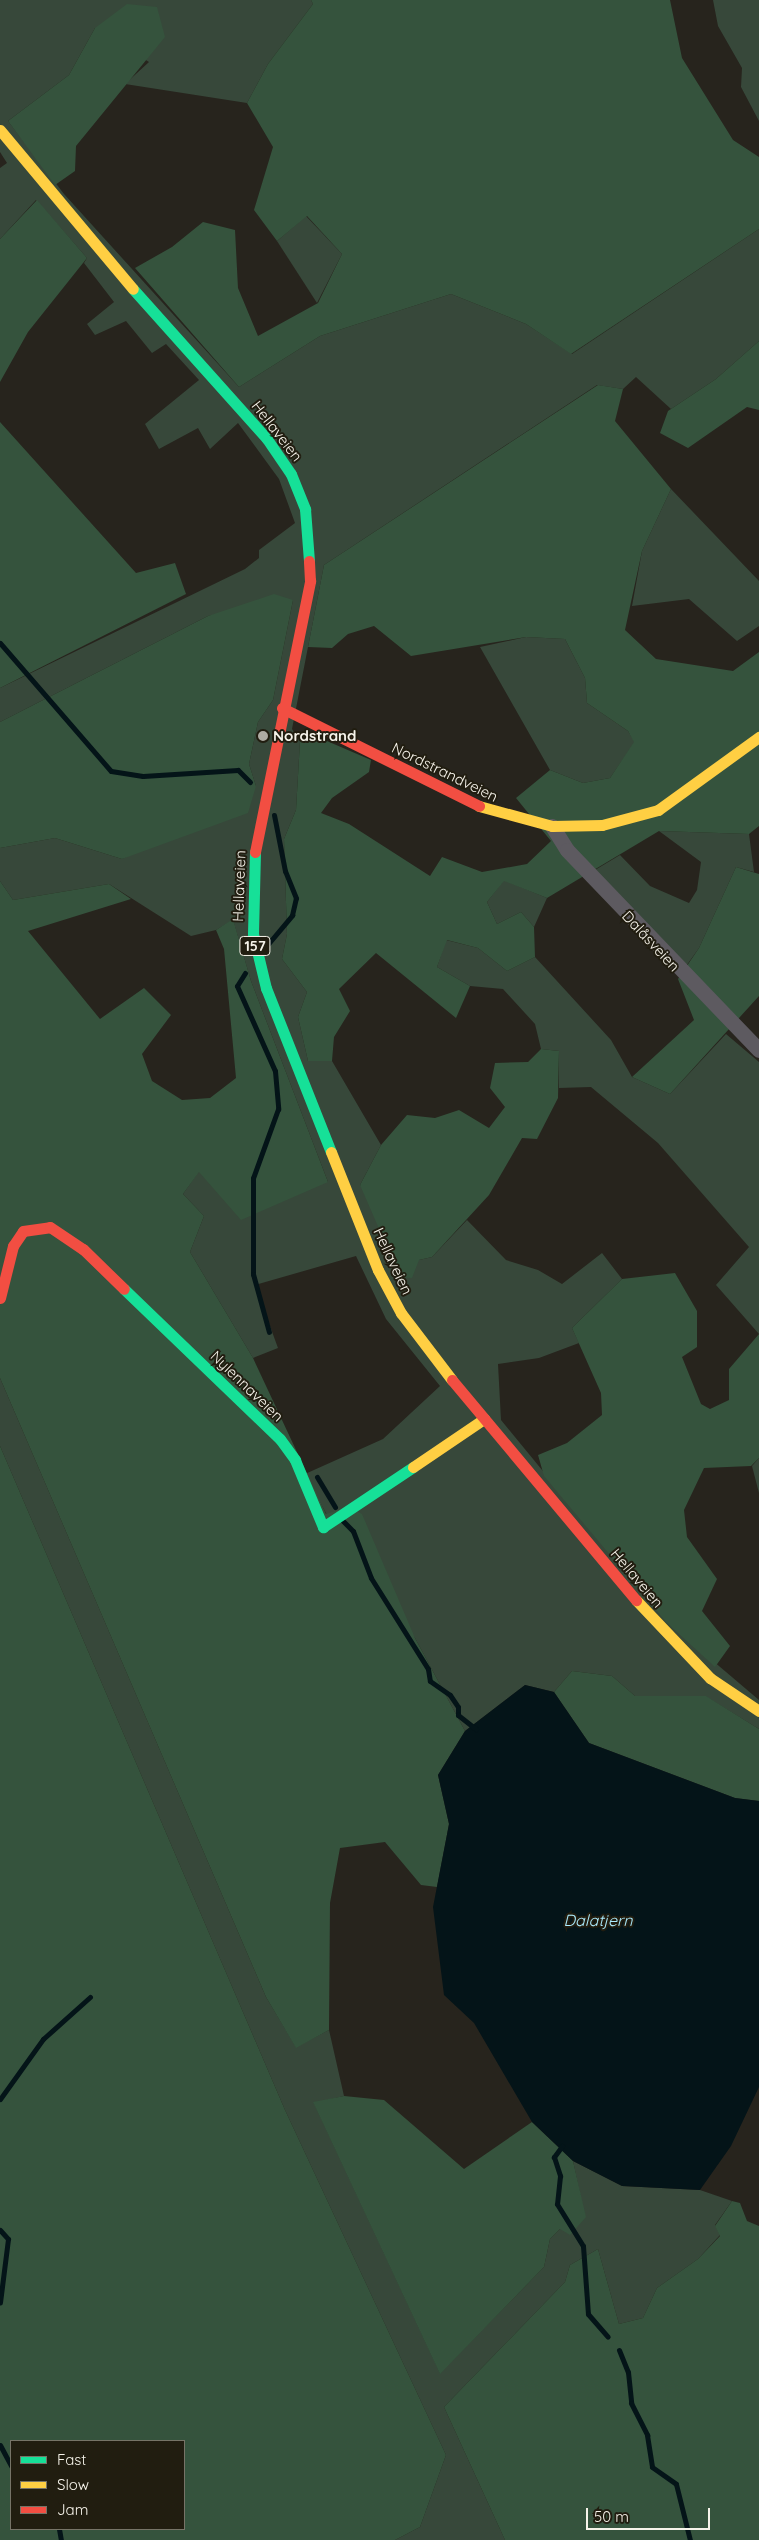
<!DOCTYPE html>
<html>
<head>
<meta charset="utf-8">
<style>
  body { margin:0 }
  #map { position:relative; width:759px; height:2540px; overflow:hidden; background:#27241d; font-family:Quicksand,sans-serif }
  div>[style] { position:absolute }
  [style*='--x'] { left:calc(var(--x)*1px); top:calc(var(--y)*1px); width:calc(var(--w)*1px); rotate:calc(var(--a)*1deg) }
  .green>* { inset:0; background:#37483a }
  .forest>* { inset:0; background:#35533d }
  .water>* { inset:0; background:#041418 }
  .stream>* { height:5px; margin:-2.5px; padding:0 2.5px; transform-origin:2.5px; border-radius:2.5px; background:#041418 }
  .street>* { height:15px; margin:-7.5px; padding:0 7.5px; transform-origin:7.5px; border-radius:7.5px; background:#5d5a60 }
  .fast>* { height:11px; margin:-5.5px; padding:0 5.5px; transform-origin:5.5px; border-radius:5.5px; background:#16e098 }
  .slow>* { height:11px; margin:-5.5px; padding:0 5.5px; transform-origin:5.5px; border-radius:5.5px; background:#ffcf43 }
  .jam>* { height:11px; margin:-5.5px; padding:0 5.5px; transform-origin:5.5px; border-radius:5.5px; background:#f24e42 }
  .dots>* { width:14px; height:14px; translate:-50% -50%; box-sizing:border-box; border:2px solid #211d10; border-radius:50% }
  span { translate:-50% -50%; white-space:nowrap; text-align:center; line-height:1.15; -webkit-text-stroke:4px #211d10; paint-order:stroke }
  .shield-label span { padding:1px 4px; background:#211d10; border:1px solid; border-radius:4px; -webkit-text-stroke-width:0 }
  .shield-label { font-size:14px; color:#f6f3ea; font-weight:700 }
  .street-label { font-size:15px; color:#f6f3ea }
  .poi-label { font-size:15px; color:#f6f3ea; font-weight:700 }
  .left { translate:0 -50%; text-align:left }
  .water-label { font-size:16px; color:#adedff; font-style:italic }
  .legend { position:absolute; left:10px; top:2440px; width:175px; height:90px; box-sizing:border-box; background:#211d10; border:1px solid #767367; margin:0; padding:6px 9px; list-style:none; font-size:15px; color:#f6f3ea }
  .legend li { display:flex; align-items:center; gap:10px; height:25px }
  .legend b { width:25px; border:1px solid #767367 }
  .scale { position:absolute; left:586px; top:2508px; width:124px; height:22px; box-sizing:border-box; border:2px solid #f6f3ea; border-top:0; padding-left:6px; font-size:15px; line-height:18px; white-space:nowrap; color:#f6f3ea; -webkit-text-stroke:4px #211d10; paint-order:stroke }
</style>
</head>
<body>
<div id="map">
  <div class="green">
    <i style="clip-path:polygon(0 0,311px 0,313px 4px,268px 64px,247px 103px,125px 84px,149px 62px,95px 28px,69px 75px,8px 121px,64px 194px,239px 387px,320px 336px,451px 294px,526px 324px,572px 354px,759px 229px,759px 341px,716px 379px,671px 409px,636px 377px,623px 389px,597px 385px,324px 565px,292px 729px,300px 741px,296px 810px,284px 839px,287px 934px,282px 959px,307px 992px,298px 1017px,308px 1061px,332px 1061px,381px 1145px,360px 1185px,419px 1260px,432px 1257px,467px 1220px,506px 1260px,538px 1270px,562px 1284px,602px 1253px,622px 1279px,572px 1328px,579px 1343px,539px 1358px,498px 1364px,501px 1420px,666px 1621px,759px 1700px,759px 1729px,705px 1696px,635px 1696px,612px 1676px,572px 1671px,554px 1692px,525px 1685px,465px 1731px,415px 1638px,327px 1515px,305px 1474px,383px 1439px,440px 1386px,386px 1319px,356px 1256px,255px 1285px,278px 1348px,253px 1358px,190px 1252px,204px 1216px,183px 1194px,199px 1171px,328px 1182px,251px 981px,233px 920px,216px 930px,191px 936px,109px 884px,13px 900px,0 881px,0 848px,55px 838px,122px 859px,256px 786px,249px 764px,258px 722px,273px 700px,293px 600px,208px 616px,0 722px,0 688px,245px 569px,259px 558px,259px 550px,295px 523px,279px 479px,238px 423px,210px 449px,198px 428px,159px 449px,145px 424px,199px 380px,166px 344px,152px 353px,126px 321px,95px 335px,87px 324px,114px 302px,84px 263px,87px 258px,36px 200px,0 239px,0 168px,7px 163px,0 152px)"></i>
    <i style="clip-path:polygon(713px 0,759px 0,759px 121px,741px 87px,742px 68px,718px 26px)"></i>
    <i style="clip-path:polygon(306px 216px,342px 254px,317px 303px,277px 241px)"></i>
    <i style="clip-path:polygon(671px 489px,759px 581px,759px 626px,737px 641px,689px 599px,632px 606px,642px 551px)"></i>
    <i style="clip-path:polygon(526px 637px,565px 639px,585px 678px,587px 703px,628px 731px,635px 742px,610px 778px,583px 783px,550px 770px,480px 647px)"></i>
    <i style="clip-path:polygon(659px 831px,749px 834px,754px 872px,736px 867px,699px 948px,684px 969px,595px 870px,620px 855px,650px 886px,689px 903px,697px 890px,701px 862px)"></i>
    <i style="clip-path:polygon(504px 880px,547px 898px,534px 927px,521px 912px,497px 924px,487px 902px)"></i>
    <i style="clip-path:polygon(446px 940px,478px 948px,507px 971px,535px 957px,611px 1040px,632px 1077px,670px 1094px,726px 1034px,759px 1062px,759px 1334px,716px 1285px,749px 1247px,658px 1143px,591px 1087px,559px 1088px,559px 1051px,541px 1049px,535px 1024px,503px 989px,470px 986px,437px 967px)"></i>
    <i style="clip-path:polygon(0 1378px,266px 1997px,296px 2047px,329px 2030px,344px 2096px,314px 2103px,440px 2373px,544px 2267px,550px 2239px,560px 2229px,585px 2217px,573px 2161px,622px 2186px,700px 2190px,732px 2201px,715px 2225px,720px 2235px,698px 2259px,657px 2288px,643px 2318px,619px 2324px,598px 2249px,570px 2265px,565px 2282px,444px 2407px,505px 2540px,395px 2540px,420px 2527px,446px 2455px,285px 2110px,0 1446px)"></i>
    <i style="clip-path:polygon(759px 1458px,759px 1493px,752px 1466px)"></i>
  </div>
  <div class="forest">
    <i style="clip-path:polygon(311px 0,670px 0,682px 58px,733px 140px,759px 157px,759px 229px,571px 354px,526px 324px,451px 294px,320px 336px,239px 387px,135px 268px,172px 247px,203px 222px,235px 230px,238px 288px,258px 336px,318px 303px,342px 254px,307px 216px,277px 241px,254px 210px,273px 147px,247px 103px,268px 64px,313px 4px)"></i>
    <i style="clip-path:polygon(127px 4px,157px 7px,165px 37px,76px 146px,75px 171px,55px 185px,8px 121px,69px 75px,95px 28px)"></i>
    <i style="clip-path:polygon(37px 200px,87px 258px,28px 332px,0 382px,0 239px)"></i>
    <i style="clip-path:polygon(759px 341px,759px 410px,747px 407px,688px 448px,660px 433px,668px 411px,716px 379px)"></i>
    <i style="clip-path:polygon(598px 385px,623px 389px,615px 421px,671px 489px,642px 551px,625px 630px,656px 659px,733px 671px,759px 652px,759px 826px,749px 834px,659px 831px,547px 898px,504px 881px,487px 902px,497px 924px,521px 912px,534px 927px,535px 957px,507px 971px,478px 948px,447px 940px,437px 967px,470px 986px,456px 1018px,376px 953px,339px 989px,350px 1011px,334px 1037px,332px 1061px,308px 1061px,298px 1017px,307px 992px,282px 959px,287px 934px,284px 839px,296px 810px,300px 741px,313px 735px,371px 760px,369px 772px,332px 798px,321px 813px,349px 824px,430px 876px,442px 857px,482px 872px,527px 864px,551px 841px,516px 798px,550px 770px,583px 783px,610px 778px,634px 742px,628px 731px,587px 703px,585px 678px,565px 639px,526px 637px,411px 656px,374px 626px,348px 634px,332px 648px,308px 647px,324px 565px)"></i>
    <i style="clip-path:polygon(0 422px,136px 573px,175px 563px,186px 594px,0 688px)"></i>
    <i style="clip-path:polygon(274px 594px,293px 600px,273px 700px,258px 722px,249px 764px,256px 786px,248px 813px,122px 859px,55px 838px,0 848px,0 722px,208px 616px)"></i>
    <i style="clip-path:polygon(736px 867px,759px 874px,759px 996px,670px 1094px,632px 1077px,694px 1020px,678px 979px,699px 948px)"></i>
    <i style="clip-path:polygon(0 881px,13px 900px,109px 884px,131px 899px,28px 931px,100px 1019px,144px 988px,171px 1015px,142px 1054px,152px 1081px,182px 1100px,210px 1098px,236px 1078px,224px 949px,216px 930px,233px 919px,251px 981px,328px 1182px,241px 1220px,199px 1172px,183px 1194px,204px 1216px,190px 1252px,253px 1358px,326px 1514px,349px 1507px,362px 1514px,415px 1638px,465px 1731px,438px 1775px,449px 1824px,437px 1887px,421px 1885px,385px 1842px,340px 1848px,330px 1903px,329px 2030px,296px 2048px,266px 1997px,0 1378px)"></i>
    <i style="clip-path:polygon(541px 1049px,559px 1051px,558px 1098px,537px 1139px,522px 1138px,489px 1195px,432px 1257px,419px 1260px,412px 1278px,400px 1277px,360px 1185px,381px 1145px,407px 1115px,435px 1118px,459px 1110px,489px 1128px,505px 1107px,490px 1088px,495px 1063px,528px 1062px)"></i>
    <i style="clip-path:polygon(675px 1273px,697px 1311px,697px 1347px,682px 1357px,701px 1404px,710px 1409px,729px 1400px,729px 1369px,759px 1334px,759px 1458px,751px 1466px,704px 1468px,684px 1510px,687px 1537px,717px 1579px,702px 1611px,730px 1646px,715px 1667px,666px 1622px,544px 1476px,538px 1455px,567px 1443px,602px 1415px,601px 1393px,572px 1328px,622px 1279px)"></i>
    <i style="clip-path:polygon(evenodd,0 1446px,285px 2110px,446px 2455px,420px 2527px,395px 2540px,0 2540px,0 1446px,11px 2441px,184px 2441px,184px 2529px,11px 2529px,11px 2441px)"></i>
    <i style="clip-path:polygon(572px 1671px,612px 1676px,635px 1696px,706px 1696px,759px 1729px,759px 1801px,735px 1798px,589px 1743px,554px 1692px)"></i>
    <i style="clip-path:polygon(344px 2096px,384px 2100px,464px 2169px,532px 2122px,573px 2161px,586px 2217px,570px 2235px,560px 2229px,550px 2239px,544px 2267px,440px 2374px,313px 2102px)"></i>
    <i style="clip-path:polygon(732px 2201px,740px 2203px,747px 2221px,759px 2226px,759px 2540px,505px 2540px,444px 2407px,565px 2282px,570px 2265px,598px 2249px,619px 2324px,643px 2318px,657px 2288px,698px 2259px,720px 2236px,715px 2226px)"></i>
  </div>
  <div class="water">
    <i style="clip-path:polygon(525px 1685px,554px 1692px,589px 1743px,735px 1798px,759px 1801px,759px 2087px,731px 2146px,700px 2190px,622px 2186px,573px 2161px,532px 2122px,474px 2023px,444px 1995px,433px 1907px,449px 1824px,438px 1775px,465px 1731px)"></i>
  </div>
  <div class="stream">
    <i style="--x:0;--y:643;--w:169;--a:49.1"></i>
    <i style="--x:111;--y:771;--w:32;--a:9"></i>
    <i style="--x:143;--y:776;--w:95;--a:-3.6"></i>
    <i style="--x:238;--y:770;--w:17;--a:45"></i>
    <i style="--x:268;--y:944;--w:38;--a:-50"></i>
    <i style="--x:292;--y:915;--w:17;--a:-77"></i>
    <i style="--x:296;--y:898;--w:29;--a:-112"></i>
    <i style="--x:285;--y:871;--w:57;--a:-101.1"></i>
    <i style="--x:245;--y:973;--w:15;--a:122"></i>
    <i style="--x:237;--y:986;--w:93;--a:65.9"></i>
    <i style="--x:275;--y:1071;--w:38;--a:85"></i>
    <i style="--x:278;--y:1109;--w:73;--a:109.9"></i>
    <i style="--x:253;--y:1178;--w:96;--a:90"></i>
    <i style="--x:253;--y:1274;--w:60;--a:74.6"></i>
    <i style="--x:317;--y:1477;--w:35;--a:59"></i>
    <i style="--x:343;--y:1521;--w:14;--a:45"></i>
    <i style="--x:353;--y:1531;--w:50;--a:69"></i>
    <i style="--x:371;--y:1578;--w:107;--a:57.9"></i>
    <i style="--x:428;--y:1669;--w:12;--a:81"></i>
    <i style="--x:430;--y:1681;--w:24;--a:35"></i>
    <i style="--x:450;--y:1695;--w:14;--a:56"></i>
    <i style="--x:458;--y:1707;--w:8;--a:90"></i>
    <i style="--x:458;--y:1715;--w:23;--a:38"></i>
    <i style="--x:0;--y:2099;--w:74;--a:-54.4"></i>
    <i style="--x:43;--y:2039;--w:63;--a:-41.8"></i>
    <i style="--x:562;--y:2146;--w:14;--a:126"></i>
    <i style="--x:554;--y:2157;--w:20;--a:72"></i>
    <i style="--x:560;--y:2176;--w:28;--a:96"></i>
    <i style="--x:557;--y:2204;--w:49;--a:58.2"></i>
    <i style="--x:583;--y:2246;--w:68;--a:85.8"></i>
    <i style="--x:588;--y:2314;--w:30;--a:49"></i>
    <i style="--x:0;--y:2230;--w:12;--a:48"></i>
    <i style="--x:8;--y:2239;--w:64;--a:97.2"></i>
    <i style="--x:619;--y:2350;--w:24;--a:68"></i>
    <i style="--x:628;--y:2372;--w:31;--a:84"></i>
    <i style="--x:631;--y:2403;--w:36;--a:63"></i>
    <i style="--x:647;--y:2435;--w:32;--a:81"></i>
    <i style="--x:652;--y:2467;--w:29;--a:35"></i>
    <i style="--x:676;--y:2484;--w:58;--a:76"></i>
    <i style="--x:0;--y:2445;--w:24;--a:62"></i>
    <i style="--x:59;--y:2529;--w:11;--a:80"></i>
  </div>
  <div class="street">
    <i style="--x:552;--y:826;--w:28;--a:58"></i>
    <i style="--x:567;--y:850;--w:277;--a:46.2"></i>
  </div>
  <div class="fast">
    <i style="--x:133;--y:289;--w:201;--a:48.2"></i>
    <i style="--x:267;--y:439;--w:42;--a:55.6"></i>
    <i style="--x:291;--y:474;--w:38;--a:68"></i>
    <i style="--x:305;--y:509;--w:52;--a:85.6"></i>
    <i style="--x:255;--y:852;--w:82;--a:91.4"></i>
    <i style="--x:253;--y:934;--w:56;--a:76.5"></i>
    <i style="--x:266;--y:988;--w:176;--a:68.4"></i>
    <i style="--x:124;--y:1289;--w:216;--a:43.9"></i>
    <i style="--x:280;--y:1439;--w:26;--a:54"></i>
    <i style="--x:295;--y:1460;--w:73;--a:67.3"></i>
    <i style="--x:323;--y:1527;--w:108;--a:-33.7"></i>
  </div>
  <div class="slow">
    <i style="--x:0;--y:130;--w:207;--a:50.1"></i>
    <i style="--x:479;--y:806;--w:76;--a:15.3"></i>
    <i style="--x:552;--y:826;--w:50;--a:-1.1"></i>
    <i style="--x:602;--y:825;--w:58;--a:-15"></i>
    <i style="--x:658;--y:810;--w:125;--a:-35.9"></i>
    <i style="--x:331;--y:1152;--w:127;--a:68.3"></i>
    <i style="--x:378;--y:1270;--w:49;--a:61.9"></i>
    <i style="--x:401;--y:1313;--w:84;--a:52.7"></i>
    <i style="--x:413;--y:1467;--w:86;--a:-34.1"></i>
    <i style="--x:636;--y:1600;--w:108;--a:46.5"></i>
    <i style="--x:710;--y:1678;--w:59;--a:34"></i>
  </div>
  <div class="jam">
    <i style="--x:282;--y:708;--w:220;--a:26.4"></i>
    <i style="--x:255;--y:852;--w:277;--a:-78.5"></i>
    <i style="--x:310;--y:581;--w:20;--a:-93"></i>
    <i style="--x:0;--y:1298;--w:54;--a:-76"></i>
    <i style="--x:13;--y:1246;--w:18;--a:-56"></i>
    <i style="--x:23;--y:1231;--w:27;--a:-8"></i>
    <i style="--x:50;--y:1227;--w:40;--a:34"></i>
    <i style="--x:83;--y:1249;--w:57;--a:44.3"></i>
    <i style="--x:452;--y:1380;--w:287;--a:50.1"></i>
  </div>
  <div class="dots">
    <i style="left:263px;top:736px;background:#aeaba2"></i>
  </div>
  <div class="shield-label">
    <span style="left:255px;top:946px">157</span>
  </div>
  <div class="street-label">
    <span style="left:277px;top:431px;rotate:52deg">Hellaveien</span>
    <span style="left:445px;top:772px;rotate:26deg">Nordstrandveien</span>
    <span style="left:239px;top:886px;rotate:-88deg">Hellaveien</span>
    <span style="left:651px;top:941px;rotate:47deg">Dalåsveien</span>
    <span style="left:393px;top:1261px;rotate:65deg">Hellaveien</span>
    <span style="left:247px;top:1386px;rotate:44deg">Nylennaveien</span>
    <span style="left:637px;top:1578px;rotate:50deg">Hellaveien</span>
  </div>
  <div class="poi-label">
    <span class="left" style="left:273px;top:736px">Nordstrand</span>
  </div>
  <div class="water-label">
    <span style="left:598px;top:1920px">Dalatjern</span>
  </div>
  <ul class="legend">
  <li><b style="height:6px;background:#16e098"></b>Fast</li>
  <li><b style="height:6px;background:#ffcf43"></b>Slow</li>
  <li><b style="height:6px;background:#f24e42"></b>Jam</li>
  </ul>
  <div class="scale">50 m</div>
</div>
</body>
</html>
